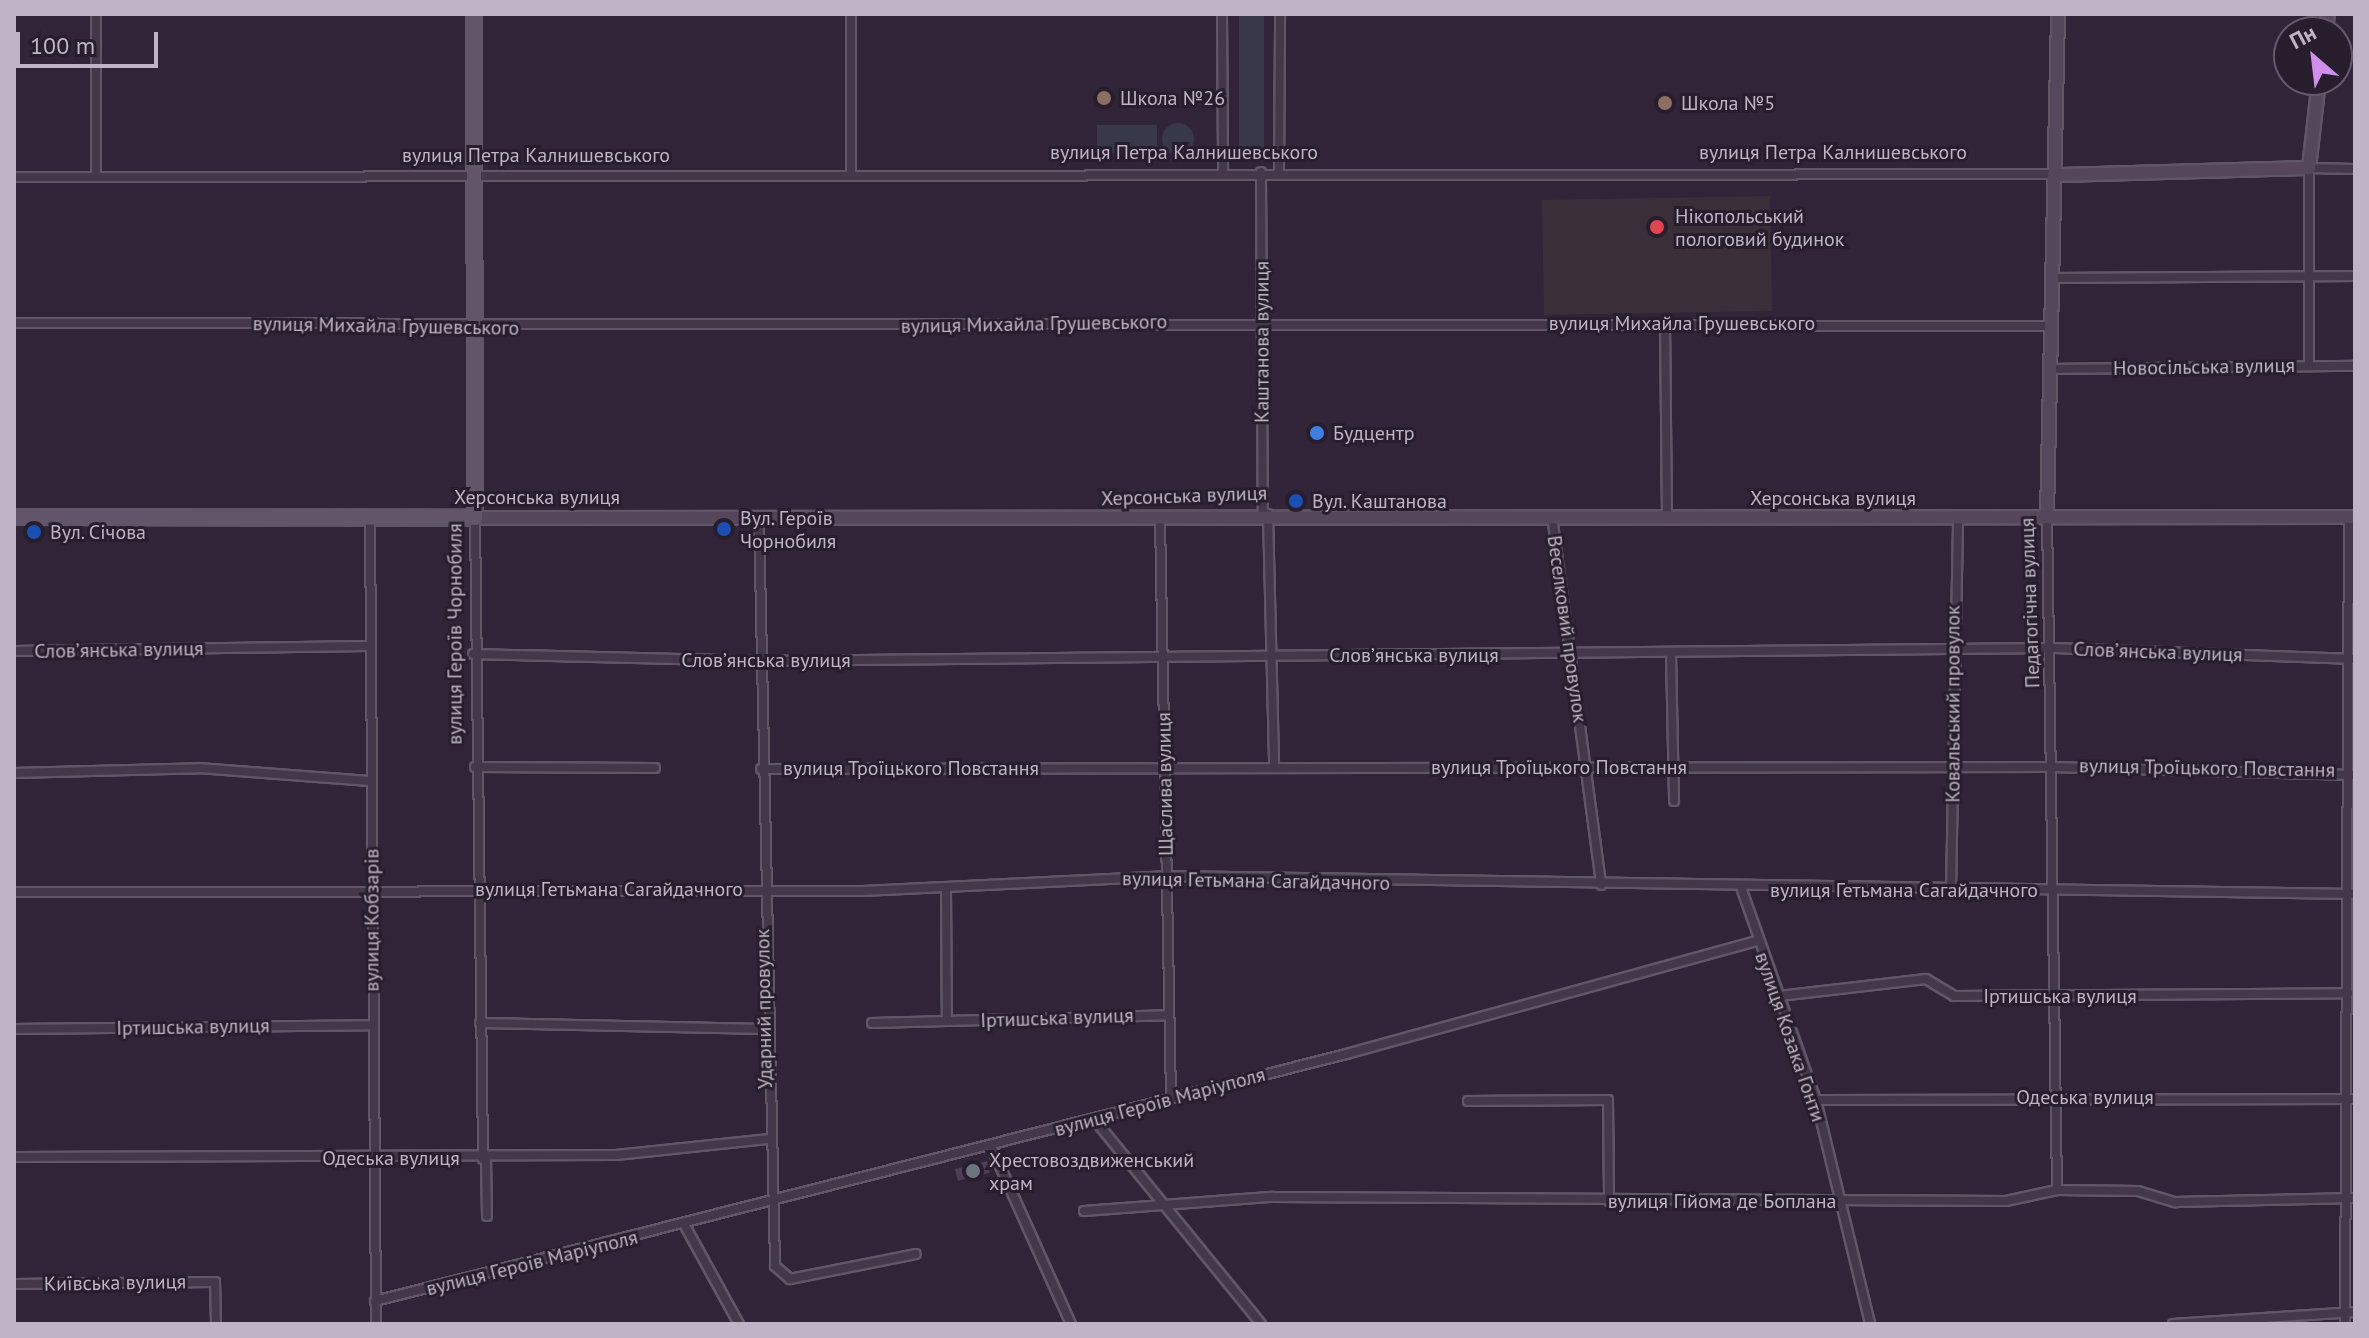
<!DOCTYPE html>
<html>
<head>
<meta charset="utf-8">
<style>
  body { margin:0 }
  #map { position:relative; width:2369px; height:1338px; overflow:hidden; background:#312438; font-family:"PT Sans",sans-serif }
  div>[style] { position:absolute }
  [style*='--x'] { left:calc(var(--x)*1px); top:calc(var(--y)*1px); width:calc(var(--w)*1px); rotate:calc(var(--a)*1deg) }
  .medical>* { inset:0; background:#3a2f38; transform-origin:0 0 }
  .green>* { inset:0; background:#37394b; transform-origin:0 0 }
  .round { border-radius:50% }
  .building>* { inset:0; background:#4d3e56; transform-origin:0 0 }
  .roads { filter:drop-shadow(2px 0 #615666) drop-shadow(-2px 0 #615666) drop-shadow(0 2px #615666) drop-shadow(0 -2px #615666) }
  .street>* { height:8px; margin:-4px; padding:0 4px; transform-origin:4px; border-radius:4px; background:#433749 }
  .secondary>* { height:12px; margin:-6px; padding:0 6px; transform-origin:6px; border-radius:6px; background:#55465b }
  .primary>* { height:14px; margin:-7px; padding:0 7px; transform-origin:7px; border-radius:7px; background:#625569 }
  .dots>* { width:22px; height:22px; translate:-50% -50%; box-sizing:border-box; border:4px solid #281d2d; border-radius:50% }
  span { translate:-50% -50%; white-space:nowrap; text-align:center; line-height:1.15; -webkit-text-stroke:6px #281d2d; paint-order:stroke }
  .poi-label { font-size:20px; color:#bfb3c5 }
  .left { translate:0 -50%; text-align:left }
  .street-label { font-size:20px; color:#bfb3c5 }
  .frame { position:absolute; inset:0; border:16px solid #bfb3c5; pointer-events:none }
  .north { position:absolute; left:2273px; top:16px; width:80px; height:80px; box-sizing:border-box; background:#281d2d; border:2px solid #64596a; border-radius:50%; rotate:332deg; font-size:22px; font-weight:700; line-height:32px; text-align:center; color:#bfb3c5 }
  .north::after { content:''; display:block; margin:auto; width:28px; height:36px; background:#d18fed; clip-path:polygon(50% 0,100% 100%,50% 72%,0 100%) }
  .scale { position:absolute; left:16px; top:32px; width:142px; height:36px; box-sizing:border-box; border:4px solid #bfb3c5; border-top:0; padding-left:10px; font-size:24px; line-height:28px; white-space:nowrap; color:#bfb3c5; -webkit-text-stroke:6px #281d2d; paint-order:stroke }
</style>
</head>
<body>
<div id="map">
  <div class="medical">
    <i style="left:1770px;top:196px;width:115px;height:228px;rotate:89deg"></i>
  </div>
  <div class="green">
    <i style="left:1239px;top:14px;width:25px;height:142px"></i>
    <i class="round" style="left:1162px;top:123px;width:32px;height:32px"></i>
    <i style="left:1097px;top:125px;width:60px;height:28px"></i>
  </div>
  <div class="building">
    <i style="left:987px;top:1161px;width:12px;height:33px;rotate:76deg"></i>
  </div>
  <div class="roads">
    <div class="street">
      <i style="--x:96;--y:14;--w:163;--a:90"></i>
      <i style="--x:851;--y:14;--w:159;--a:90"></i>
      <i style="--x:1222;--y:14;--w:159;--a:89.6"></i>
      <i style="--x:1279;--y:171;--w:157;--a:-89.6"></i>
      <i style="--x:1261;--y:172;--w:341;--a:89.7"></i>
      <i style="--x:14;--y:177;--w:2043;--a:-0.08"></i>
      <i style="--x:2056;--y:278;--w:299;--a:-0.4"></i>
      <i style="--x:14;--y:323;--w:2038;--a:0.08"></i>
      <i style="--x:1665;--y:323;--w:193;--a:89.4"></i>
      <i style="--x:2309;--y:366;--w:198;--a:-90"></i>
      <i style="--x:2309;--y:168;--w:46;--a:1.2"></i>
      <i style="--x:2052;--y:369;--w:303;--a:-0.6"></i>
      <i style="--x:1268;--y:514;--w:251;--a:88.6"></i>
      <i style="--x:2047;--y:515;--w:675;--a:89.15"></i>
      <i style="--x:1552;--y:516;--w:372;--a:82.4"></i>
      <i style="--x:370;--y:518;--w:806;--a:89.57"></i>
      <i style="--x:475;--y:518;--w:641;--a:89.28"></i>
      <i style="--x:759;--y:519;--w:747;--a:88.77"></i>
      <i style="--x:775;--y:1266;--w:20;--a:41"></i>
      <i style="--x:790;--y:1279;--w:128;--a:-11.2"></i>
      <i style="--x:1160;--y:519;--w:579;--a:88.91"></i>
      <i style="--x:14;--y:651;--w:354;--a:-0.8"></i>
      <i style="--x:473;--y:654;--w:287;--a:1.4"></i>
      <i style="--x:760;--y:661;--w:1294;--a:-0.58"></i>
      <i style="--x:2054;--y:648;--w:301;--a:2.1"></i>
      <i style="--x:1671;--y:654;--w:147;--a:88.8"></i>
      <i style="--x:475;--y:767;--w:180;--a:0.3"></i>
      <i style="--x:761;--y:769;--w:1290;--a:-0.09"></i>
      <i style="--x:2051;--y:767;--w:304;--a:1.5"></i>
      <i style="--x:14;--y:773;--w:185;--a:-1.5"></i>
      <i style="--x:199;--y:768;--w:170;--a:4.4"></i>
      <i style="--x:946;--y:889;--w:132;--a:89.6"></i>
      <i style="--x:1951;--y:889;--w:370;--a:-88.9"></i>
      <i style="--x:1742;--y:890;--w:223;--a:70.6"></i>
      <i style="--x:1816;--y:1100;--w:230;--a:76.4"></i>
      <i style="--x:14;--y:892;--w:849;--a:-0.07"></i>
      <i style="--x:863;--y:891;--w:303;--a:-2.8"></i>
      <i style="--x:1166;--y:876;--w:1189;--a:0.87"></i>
      <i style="--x:1779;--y:996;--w:148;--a:-6.6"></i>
      <i style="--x:1926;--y:979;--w:33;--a:31"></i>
      <i style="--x:1954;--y:996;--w:394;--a:-0.4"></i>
      <i style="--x:480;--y:1023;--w:285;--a:1.2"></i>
      <i style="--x:872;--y:1023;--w:296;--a:-1.5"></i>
      <i style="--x:14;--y:1029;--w:357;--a:-0.6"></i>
      <i style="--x:1816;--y:1100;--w:539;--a:-0.11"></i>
      <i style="--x:1468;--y:1101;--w:140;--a:-0.4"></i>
      <i style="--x:1608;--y:1100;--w:101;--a:89.4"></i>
      <i style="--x:1094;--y:1119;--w:264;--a:50.8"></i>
      <i style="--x:991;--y:1146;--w:195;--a:65.8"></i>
      <i style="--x:14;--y:1157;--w:602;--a:-0.19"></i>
      <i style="--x:616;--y:1155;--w:152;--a:-6"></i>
      <i style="--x:486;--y:1158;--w:58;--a:89"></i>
      <i style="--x:1084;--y:1211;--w:189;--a:-4.3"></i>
      <i style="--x:1272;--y:1197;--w:734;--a:0.31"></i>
      <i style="--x:2006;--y:1201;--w:52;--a:-12.2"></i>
      <i style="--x:2057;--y:1190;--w:81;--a:0.7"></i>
      <i style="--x:2138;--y:1191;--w:39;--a:17"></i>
      <i style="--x:2175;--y:1202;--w:180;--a:-1.3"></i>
      <i style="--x:684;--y:1224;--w:114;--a:61.2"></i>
      <i style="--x:14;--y:1284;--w:201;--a:-0.6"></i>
      <i style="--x:215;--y:1282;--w:42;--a:88.6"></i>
      <i style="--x:375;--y:1301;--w:1002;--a:-14.27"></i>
      <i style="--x:1346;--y:1054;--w:426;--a:-15.4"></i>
      <i style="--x:2173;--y:1324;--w:182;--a:-3.8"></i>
      <i style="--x:2345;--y:1324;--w:807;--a:-89.72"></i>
    </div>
    <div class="secondary">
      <i style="--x:2326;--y:32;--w:18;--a:-84"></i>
      <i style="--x:2059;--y:175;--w:250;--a:-1.6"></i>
      <i style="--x:2309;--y:168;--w:89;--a:-83.5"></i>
      <i style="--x:2047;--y:515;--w:501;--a:-88.74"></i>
      <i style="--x:475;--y:518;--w:1880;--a:-0.03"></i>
    </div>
    <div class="primary">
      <i style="--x:14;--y:517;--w:461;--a:0.1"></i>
      <i style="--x:475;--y:518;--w:504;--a:-90.11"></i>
    </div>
  </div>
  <div class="dots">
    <i style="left:1104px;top:98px;background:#8d6e63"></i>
    <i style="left:1665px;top:103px;background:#8d6e63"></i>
    <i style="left:1657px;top:227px;background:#e0444e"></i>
    <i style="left:1317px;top:433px;background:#3f7fe0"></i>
    <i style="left:1296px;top:501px;background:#1a4fb4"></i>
    <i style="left:724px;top:529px;background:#1a4fb4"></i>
    <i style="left:34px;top:532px;background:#1a4fb4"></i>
    <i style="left:973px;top:1171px;background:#6b7280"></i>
  </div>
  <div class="poi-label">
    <span class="left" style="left:1120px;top:98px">Школа №26</span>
    <span class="left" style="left:1681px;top:103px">Школа №5</span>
    <span class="left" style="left:1675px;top:228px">Нікопольський<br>пологовий будинок</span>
    <span class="left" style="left:1333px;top:433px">Будцентр</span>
    <span class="left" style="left:1312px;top:501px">Вул. Каштанова</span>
    <span class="left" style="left:740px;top:530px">Вул. Героїв<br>Чорнобиля</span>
    <span class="left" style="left:50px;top:532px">Вул. Січова</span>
    <span class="left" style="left:989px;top:1172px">Хрестовоздвиженський<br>храм</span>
  </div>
  <div class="street-label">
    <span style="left:1184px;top:152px">вулиця Петра Калнишевського</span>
    <span style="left:1833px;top:152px">вулиця Петра Калнишевського</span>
    <span style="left:536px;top:155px">вулиця Петра Калнишевського</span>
    <span style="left:1682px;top:323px">вулиця Михайла Грушевського</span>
    <span style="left:1034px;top:324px;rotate:-1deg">вулиця Михайла Грушевського</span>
    <span style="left:386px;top:326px;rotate:1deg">вулиця Михайла Грушевського</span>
    <span style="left:1262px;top:342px;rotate:-90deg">Каштанова вулиця</span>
    <span style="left:2204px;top:367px;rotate:-1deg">Новосільська вулиця</span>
    <span style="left:1184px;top:496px;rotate:-2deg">Херсонська вулиця</span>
    <span style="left:537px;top:497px">Херсонська вулиця</span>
    <span style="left:1833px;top:498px">Херсонська вулиця</span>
    <span style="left:2030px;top:603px;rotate:-92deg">Педагогічна вулиця</span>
    <span style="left:1567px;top:629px;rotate:82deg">Веселковий провулок</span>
    <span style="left:455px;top:634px;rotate:-90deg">вулиця Героїв Чорнобиля</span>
    <span style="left:119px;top:650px;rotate:-1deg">Словʼянська вулиця</span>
    <span style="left:2158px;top:652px;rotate:2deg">Словʼянська вулиця</span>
    <span style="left:1414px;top:655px">Словʼянська вулиця</span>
    <span style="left:766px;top:660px">Словʼянська вулиця</span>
    <span style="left:1953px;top:704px;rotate:-90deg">Ковальський провулок</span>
    <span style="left:1559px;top:767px">вулиця Троїцького Повстання</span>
    <span style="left:911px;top:768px">вулиця Троїцького Повстання</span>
    <span style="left:2207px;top:768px;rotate:1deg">вулиця Троїцького Повстання</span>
    <span style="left:1165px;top:784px;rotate:-91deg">Щаслива вулиця</span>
    <span style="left:1256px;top:881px;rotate:1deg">вулиця Гетьмана Сагайдачного</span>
    <span style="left:609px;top:889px">вулиця Гетьмана Сагайдачного</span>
    <span style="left:1904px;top:890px">вулиця Гетьмана Сагайдачного</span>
    <span style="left:372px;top:920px;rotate:-90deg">вулиця Кобзарів</span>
    <span style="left:2060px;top:996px">Іртишська вулиця</span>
    <span style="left:764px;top:1009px;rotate:-91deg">Ударний провулок</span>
    <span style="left:1057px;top:1018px;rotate:-2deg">Іртишська вулиця</span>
    <span style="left:193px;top:1027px;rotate:-1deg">Іртишська вулиця</span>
    <span style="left:1790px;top:1037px;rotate:71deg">вулиця Козака Гонти</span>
    <span style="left:2085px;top:1097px">Одеська вулиця</span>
    <span style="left:1160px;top:1102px;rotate:-15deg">вулиця Героїв Маріуполя</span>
    <span style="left:391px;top:1158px">Одеська вулиця</span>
    <span style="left:1722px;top:1201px">вулиця Гійома де Боплана</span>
    <span style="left:532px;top:1263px;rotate:-14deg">вулиця Героїв Маріуполя</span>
    <span style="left:115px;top:1283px;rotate:-1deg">Київська вулиця</span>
  </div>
  <div class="frame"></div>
  <div class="north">Пн</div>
  <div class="scale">100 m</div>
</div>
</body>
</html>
